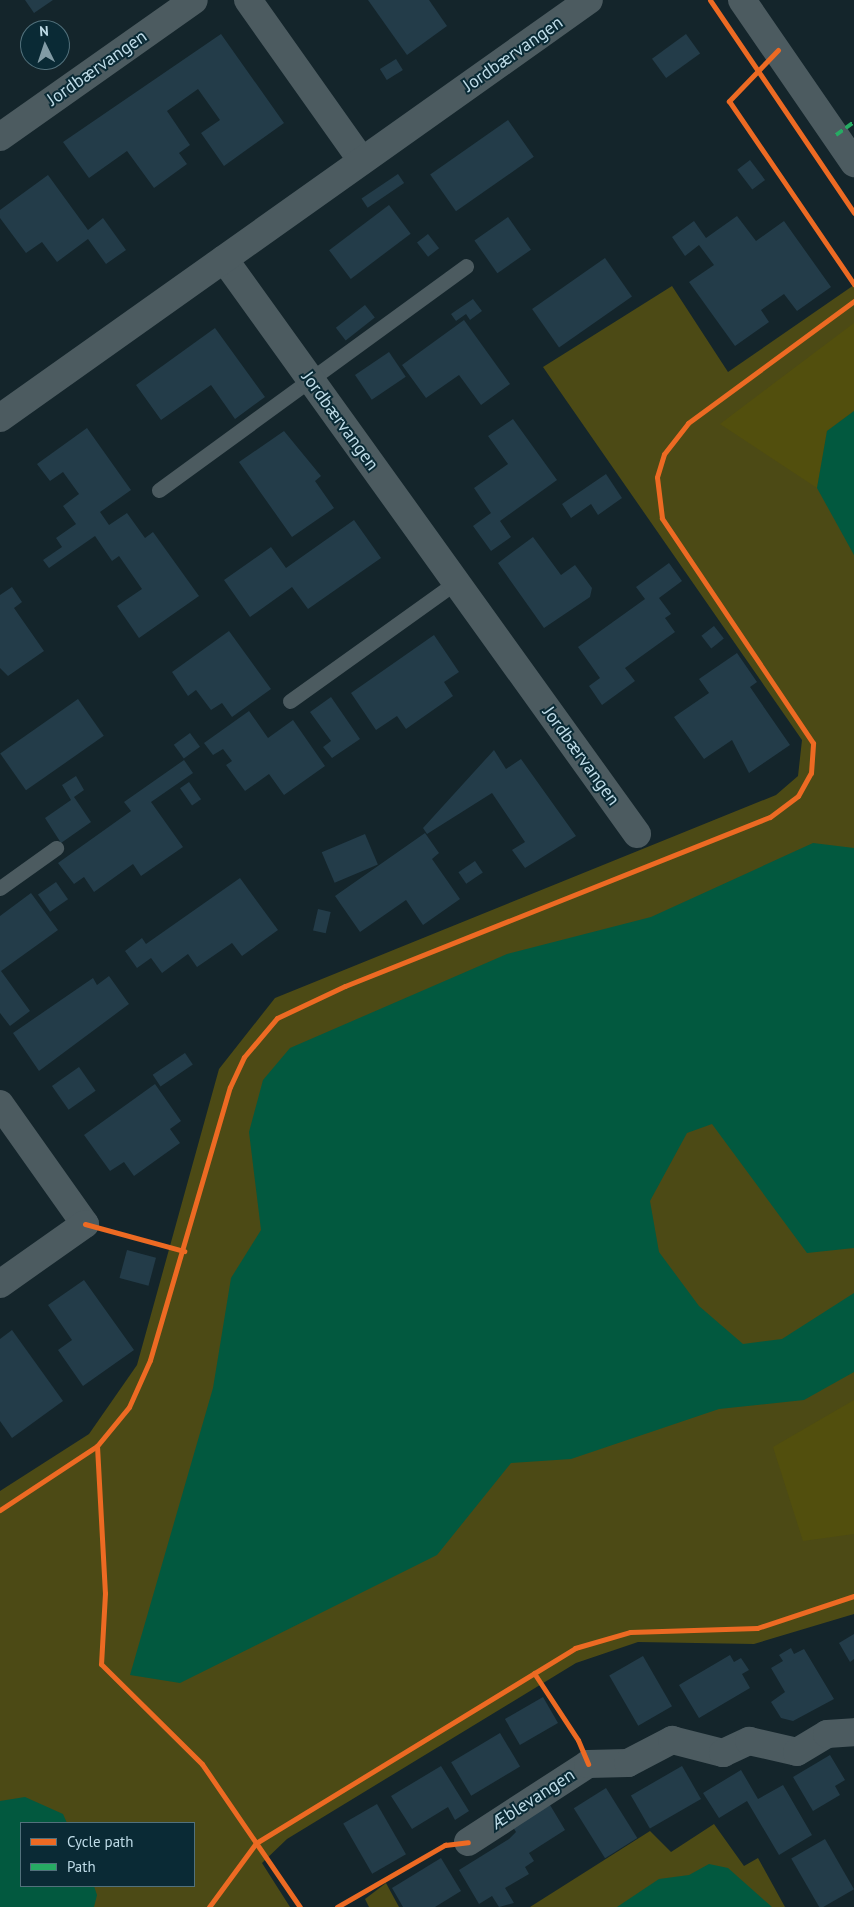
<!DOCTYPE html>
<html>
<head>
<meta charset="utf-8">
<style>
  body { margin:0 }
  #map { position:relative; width:854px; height:1907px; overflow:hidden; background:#14252b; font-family:"PT Sans",sans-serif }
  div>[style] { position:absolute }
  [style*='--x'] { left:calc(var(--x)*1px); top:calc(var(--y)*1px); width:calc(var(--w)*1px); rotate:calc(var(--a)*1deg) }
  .green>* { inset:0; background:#4c4a15 }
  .forest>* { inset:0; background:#524f0d }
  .water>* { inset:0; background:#02593f }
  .building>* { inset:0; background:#233c49; transform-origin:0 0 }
  .service>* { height:15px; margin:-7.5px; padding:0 7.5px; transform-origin:7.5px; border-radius:7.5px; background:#4c5b60 }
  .minor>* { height:28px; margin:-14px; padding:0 14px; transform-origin:14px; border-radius:14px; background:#4c5b60 }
  .tertiary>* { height:28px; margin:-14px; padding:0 14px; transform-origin:14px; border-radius:14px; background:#4c5b60 }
  .quiet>* { height:4px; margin-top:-2px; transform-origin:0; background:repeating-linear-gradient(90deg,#26ab63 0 8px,transparent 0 12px) }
  .cycleway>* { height:5px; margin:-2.5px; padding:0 2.5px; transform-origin:2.5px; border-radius:2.5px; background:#ed6a23 }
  span { translate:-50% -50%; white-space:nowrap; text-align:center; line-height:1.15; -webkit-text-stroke:4px #0a2a35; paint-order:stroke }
  .street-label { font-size:18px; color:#bedbe7 }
  .legend { position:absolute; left:20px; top:1822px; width:175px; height:65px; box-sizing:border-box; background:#0a2a35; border:1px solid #52717c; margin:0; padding:6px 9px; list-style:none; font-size:15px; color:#bedbe7 }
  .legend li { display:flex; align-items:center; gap:10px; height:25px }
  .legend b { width:25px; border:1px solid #52717c }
  .north { position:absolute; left:20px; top:20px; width:50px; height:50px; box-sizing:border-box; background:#0a2a35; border:1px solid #52717c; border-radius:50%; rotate:356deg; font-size:14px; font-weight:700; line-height:20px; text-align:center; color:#bedbe7 }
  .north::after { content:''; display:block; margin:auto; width:18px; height:22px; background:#829ba5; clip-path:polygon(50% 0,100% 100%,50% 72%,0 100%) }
</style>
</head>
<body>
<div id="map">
  <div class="green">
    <i style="clip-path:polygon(evenodd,854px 285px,854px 1614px,754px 1644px,638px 1642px,576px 1663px,287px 1839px,262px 1863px,290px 1907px,0 1907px,0 1491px,89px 1434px,137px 1365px,219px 1069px,275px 998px,776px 795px,798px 776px,802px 740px,543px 367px,672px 286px,728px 372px,854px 285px,21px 1823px,194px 1823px,194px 1886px,21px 1886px,21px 1823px)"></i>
    <i style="clip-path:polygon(714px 1824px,744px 1866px,758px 1858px,785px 1907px,530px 1907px,650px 1831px,671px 1852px)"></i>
    <i style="clip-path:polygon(386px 1883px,399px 1907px,369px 1907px,365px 1899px)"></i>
  </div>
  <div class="forest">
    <i style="clip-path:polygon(854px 323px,854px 411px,827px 431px,817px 488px,720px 424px)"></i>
    <i style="clip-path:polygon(854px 1400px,854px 1534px,803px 1541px,773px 1447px)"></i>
  </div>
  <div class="water">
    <i style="clip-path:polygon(854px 411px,854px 555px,817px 488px,827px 431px)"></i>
    <i style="clip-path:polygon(813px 843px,854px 848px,854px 1248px,807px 1253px,712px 1124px,687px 1133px,650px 1201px,659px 1252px,699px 1306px,743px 1344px,782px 1339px,854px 1293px,854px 1372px,804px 1400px,719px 1409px,571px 1459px,511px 1463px,437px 1555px,180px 1683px,130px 1675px,213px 1388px,231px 1278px,261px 1230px,249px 1132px,263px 1080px,290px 1048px,507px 954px,651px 917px)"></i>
    <i style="clip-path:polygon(25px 1797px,63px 1814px,67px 1823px,21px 1823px,21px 1886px,94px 1886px,97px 1895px,94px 1907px,0 1907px,0 1801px)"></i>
    <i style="clip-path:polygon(709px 1864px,728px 1868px,772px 1907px,617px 1907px,659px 1879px,689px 1875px)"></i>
  </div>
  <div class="building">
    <i style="clip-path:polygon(25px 0,53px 0,34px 13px)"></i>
    <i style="clip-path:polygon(368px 0,429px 0,447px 26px,407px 55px)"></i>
    <i style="clip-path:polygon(221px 34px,284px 123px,224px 166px,201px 133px,220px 120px,198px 89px,167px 111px,190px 145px,179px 153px,187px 164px,154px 188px,127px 151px,89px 178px,63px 142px)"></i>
    <i style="left:686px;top:34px;width:24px;height:42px;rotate:54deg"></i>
    <i style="left:396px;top:59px;width:13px;height:19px;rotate:58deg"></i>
    <i style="left:508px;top:120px;width:45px;height:95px;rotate:55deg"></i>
    <i style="left:750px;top:160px;width:25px;height:16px;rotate:53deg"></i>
    <i style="left:398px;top:174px;width:11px;height:44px;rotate:56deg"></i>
    <i style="clip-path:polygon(48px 175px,88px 230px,103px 218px,126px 250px,106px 264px,88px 239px,57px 262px,42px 242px,26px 253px,0 218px,0 210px)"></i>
    <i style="left:389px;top:205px;width:36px;height:75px;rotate:53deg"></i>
    <i style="clip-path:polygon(737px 216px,756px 241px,784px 221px,831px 287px,797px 311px,784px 294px,761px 310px,769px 322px,735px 346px,689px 282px,714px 265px,699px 245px,685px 256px,672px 237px,694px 221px,706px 238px)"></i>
    <i style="left:508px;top:217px;width:40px;height:41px;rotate:55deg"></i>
    <i style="left:428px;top:234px;width:18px;height:14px;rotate:52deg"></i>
    <i style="left:605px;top:258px;width:47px;height:89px;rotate:55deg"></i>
    <i style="clip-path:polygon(473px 299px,482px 311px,470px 320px,466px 314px,456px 321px,451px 314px)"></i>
    <i style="left:365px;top:305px;width:16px;height:37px;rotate:52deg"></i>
    <i style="clip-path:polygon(464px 320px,510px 384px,481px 405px,459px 375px,426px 398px,402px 365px)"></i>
    <i style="clip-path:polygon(215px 328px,265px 397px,235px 419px,211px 385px,161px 420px,136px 385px)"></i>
    <i style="left:389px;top:352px;width:30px;height:41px;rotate:56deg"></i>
    <i style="clip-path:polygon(513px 419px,557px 480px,500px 521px,511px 537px,491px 551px,473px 526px,491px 513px,474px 488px,508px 464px,488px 436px)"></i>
    <i style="clip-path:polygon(87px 428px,131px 490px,100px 512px,109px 525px,127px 513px,145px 538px,153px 532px,199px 596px,139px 638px,117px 606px,142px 589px,119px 556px,112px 561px,95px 536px,49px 568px,43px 560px,62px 547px,56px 538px,76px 524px,63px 506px,79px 494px,63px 472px,50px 481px,37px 464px)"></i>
    <i style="clip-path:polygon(284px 431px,321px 476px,315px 481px,334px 508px,292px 537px,239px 462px)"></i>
    <i style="clip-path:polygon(606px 474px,622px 498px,598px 515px,591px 504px,571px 518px,562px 504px)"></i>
    <i style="clip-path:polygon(354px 520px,381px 558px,308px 609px,292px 587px,250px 617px,224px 580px,271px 547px,286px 568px)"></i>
    <i style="clip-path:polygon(533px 537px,561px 575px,575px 565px,592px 588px,590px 597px,544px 628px,498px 563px)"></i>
    <i style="clip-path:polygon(669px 563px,682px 581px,659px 598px,671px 614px,665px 618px,675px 632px,625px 668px,635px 681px,602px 705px,589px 686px,600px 678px,578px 647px,645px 599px,636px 587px)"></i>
    <i style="clip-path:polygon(12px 587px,22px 602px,14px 608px,44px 651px,8px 676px,0 668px,0 595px)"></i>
    <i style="left:714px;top:626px;width:16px;height:16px;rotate:52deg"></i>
    <i style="clip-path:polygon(229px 631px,271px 689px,232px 717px,222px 703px,211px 710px,196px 690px,188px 696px,172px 672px)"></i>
    <i style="clip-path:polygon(434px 635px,459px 672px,444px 682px,453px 696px,406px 729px,397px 716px,376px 730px,351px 693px)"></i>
    <i style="clip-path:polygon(737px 653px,757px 682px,750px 687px,790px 745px,749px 773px,732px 740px,704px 759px,674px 717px,709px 693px,699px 679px)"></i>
    <i style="clip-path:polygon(331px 697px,360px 739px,332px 758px,323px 747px,331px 741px,310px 712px)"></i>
    <i style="left:78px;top:699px;width:45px;height:95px;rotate:55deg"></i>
    <i style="clip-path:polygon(249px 711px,268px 738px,293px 720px,325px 766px,284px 795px,269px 774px,245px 791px,226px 765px,232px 761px,223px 749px,213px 755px,204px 743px)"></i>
    <i style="left:190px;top:733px;width:17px;height:20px;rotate:54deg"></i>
    <i style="clip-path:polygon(494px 750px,506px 769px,521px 759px,576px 836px,525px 868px,512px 850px,525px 842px,492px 793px,427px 834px,423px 828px)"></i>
    <i style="clip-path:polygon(184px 760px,193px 773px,151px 802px,183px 847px,141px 876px,133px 864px,94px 892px,84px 877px,74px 884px,58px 863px,131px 811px,124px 802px)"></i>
    <i style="clip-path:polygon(76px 776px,84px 790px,74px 797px,91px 822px,61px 843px,45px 818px,71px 800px,62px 785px)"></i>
    <i style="left:189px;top:782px;width:21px;height:11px;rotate:55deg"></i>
    <i style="clip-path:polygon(425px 833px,439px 853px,432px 859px,460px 899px,423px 925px,406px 900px,360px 932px,335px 896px)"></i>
    <i style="left:365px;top:834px;width:33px;height:47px;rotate:67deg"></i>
    <i style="left:475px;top:861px;width:14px;height:20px;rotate:56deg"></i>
    <i style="clip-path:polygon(240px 878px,278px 930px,242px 956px,232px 943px,197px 967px,188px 954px,162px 973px,151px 958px,137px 968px,125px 951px,142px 938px,146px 944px)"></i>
    <i style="left:56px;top:882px;width:21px;height:22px;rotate:55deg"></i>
    <i style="clip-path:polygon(31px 893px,58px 930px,1px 971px,30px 1011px,10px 1026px,0 1013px,0 916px)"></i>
    <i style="left:318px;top:909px;width:13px;height:22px;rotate:13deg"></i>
    <i style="clip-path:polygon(109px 976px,129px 1004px,39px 1071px,13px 1033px,93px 978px,97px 985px)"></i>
    <i style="left:185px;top:1053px;width:14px;height:39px;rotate:56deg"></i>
    <i style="left:79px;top:1067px;width:29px;height:33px;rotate:55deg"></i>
    <i style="clip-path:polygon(155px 1084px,181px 1121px,170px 1129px,180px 1143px,134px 1176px,124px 1162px,110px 1171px,84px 1135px)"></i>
    <i style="left:127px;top:1250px;width:30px;height:29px;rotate:15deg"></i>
    <i style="clip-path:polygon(84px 1280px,134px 1350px,83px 1386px,58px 1350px,72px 1340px,48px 1305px)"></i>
    <i style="clip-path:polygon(12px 1330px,63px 1401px,12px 1438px,0 1421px,0 1339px)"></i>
    <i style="clip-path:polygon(854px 1634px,854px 1659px,850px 1662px,839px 1643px)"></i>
    <i style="clip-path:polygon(791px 1648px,794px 1654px,804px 1649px,834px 1699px,793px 1721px,781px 1718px,771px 1702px,785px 1692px,771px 1668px,783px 1661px,779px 1655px)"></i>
    <i style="clip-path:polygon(730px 1655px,734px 1662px,741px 1658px,749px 1670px,742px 1674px,750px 1688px,699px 1718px,679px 1685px)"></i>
    <i style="left:643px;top:1656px;width:58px;height:39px;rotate:60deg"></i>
    <i style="left:543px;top:1697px;width:30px;height:44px;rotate:60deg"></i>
    <i style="left:500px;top:1733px;width:39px;height:57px;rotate:59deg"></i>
    <i style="clip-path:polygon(830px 1755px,845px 1780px,835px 1786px,840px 1795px,813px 1811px,793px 1777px)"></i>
    <i style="clip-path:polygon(441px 1766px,469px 1811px,455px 1820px,448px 1807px,412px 1829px,391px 1796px)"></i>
    <i style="left:682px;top:1766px;width:38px;height:59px;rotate:60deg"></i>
    <i style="clip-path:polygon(741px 1770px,758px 1799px,783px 1785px,812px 1835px,779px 1855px,747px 1801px,719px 1818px,703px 1793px)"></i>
    <i style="left:606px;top:1788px;width:59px;height:38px;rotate:58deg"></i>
    <i style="left:377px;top:1804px;width:58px;height:39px;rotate:60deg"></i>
    <i style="clip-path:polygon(550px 1805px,565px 1830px,529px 1853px,534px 1861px,525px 1867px,529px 1874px,505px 1888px,514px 1903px,499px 1907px,492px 1896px,479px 1904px,459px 1870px,509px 1839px,516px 1832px,513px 1827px)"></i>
    <i style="left:825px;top:1839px;width:58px;height:39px;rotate:60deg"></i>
    <i style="clip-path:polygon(441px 1858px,461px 1891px,435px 1907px,403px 1907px,392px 1888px)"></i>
  </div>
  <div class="service">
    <i style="--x:159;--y:490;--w:380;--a:-36.1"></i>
    <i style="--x:290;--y:701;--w:204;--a:-35.6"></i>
    <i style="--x:0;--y:888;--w:69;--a:-35.5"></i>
  </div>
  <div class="minor">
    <i style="--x:248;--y:0;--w:197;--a:54.7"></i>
    <i style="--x:0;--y:137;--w:237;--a:-35.2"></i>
    <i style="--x:224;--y:259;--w:708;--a:54.31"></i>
    <i style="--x:0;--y:418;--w:722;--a:-35.36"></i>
    <i style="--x:0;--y:1104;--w:147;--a:54.7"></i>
    <i style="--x:85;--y:1224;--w:104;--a:144.8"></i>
    <i style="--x:468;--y:1842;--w:143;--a:-33"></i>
    <i style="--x:588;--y:1764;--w:40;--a:-1.4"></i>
    <i style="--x:628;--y:1763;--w:50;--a:-27.6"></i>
    <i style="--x:672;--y:1740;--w:53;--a:14.3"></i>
    <i style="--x:723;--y:1753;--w:29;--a:-25"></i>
    <i style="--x:749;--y:1741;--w:49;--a:12.9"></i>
    <i style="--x:797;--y:1752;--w:35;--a:-31"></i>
    <i style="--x:827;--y:1734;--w:27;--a:-4"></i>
  </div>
  <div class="tertiary">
    <i style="--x:742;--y:0;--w:198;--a:55.5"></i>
  </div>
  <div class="quiet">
    <i style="--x:836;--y:135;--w:22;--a:-36"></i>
  </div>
  <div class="cycleway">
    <i style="--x:710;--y:0;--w:257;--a:55.9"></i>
    <i style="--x:778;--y:50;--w:71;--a:133.9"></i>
    <i style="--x:729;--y:101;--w:222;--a:55.7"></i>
    <i style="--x:85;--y:1224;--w:103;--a:15.3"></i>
    <i style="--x:97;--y:1446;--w:147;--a:86.9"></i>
    <i style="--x:105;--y:1593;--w:71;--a:93.2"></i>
    <i style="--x:101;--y:1664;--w:142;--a:44.7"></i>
    <i style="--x:202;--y:1764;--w:173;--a:55.6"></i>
    <i style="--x:0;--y:1510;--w:116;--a:-33.4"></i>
    <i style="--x:97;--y:1446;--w:50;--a:-50.6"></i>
    <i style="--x:129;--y:1407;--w:51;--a:-65.9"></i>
    <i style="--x:150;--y:1360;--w:284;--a:-73.7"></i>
    <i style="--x:230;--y:1087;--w:33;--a:-65"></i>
    <i style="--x:244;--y:1057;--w:51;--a:-49.8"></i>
    <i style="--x:277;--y:1018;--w:75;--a:-25.2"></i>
    <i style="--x:345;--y:986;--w:457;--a:-21.7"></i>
    <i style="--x:770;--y:817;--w:35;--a:-37"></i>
    <i style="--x:798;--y:796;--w:26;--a:-61"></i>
    <i style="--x:811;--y:773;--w:30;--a:-86"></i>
    <i style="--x:813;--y:743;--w:271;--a:-123.9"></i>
    <i style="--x:662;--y:518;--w:41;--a:-97"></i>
    <i style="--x:657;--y:477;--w:24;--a:-73"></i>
    <i style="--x:664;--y:454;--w:39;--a:-52"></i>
    <i style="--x:688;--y:423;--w:206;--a:-36.3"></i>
    <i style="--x:534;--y:1673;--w:80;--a:56.7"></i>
    <i style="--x:578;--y:1740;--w:26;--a:67"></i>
    <i style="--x:209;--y:1907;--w:79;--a:-53.7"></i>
    <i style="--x:256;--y:1843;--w:374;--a:-31.4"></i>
    <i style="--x:575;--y:1648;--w:57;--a:-16.2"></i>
    <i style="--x:630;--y:1632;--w:127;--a:-1.8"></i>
    <i style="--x:757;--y:1628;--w:102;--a:-18.3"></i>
    <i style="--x:337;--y:1907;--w:125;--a:-29.9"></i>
    <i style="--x:445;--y:1845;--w:23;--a:-7"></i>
  </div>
  <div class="street-label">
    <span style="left:513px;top:54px;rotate:-35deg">Jordbærvangen</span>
    <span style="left:97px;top:68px;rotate:-35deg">Jordbærvangen</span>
    <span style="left:340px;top:421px;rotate:54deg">Jordbærvangen</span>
    <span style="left:581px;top:756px;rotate:54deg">Jordbærvangen</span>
    <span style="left:533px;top:1799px;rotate:-33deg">Æblevangen</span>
  </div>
  <ul class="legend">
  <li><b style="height:6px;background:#ed6a23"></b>Cycle path</li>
  <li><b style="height:6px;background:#26ab63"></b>Path</li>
  </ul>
  <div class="north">N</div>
</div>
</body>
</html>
